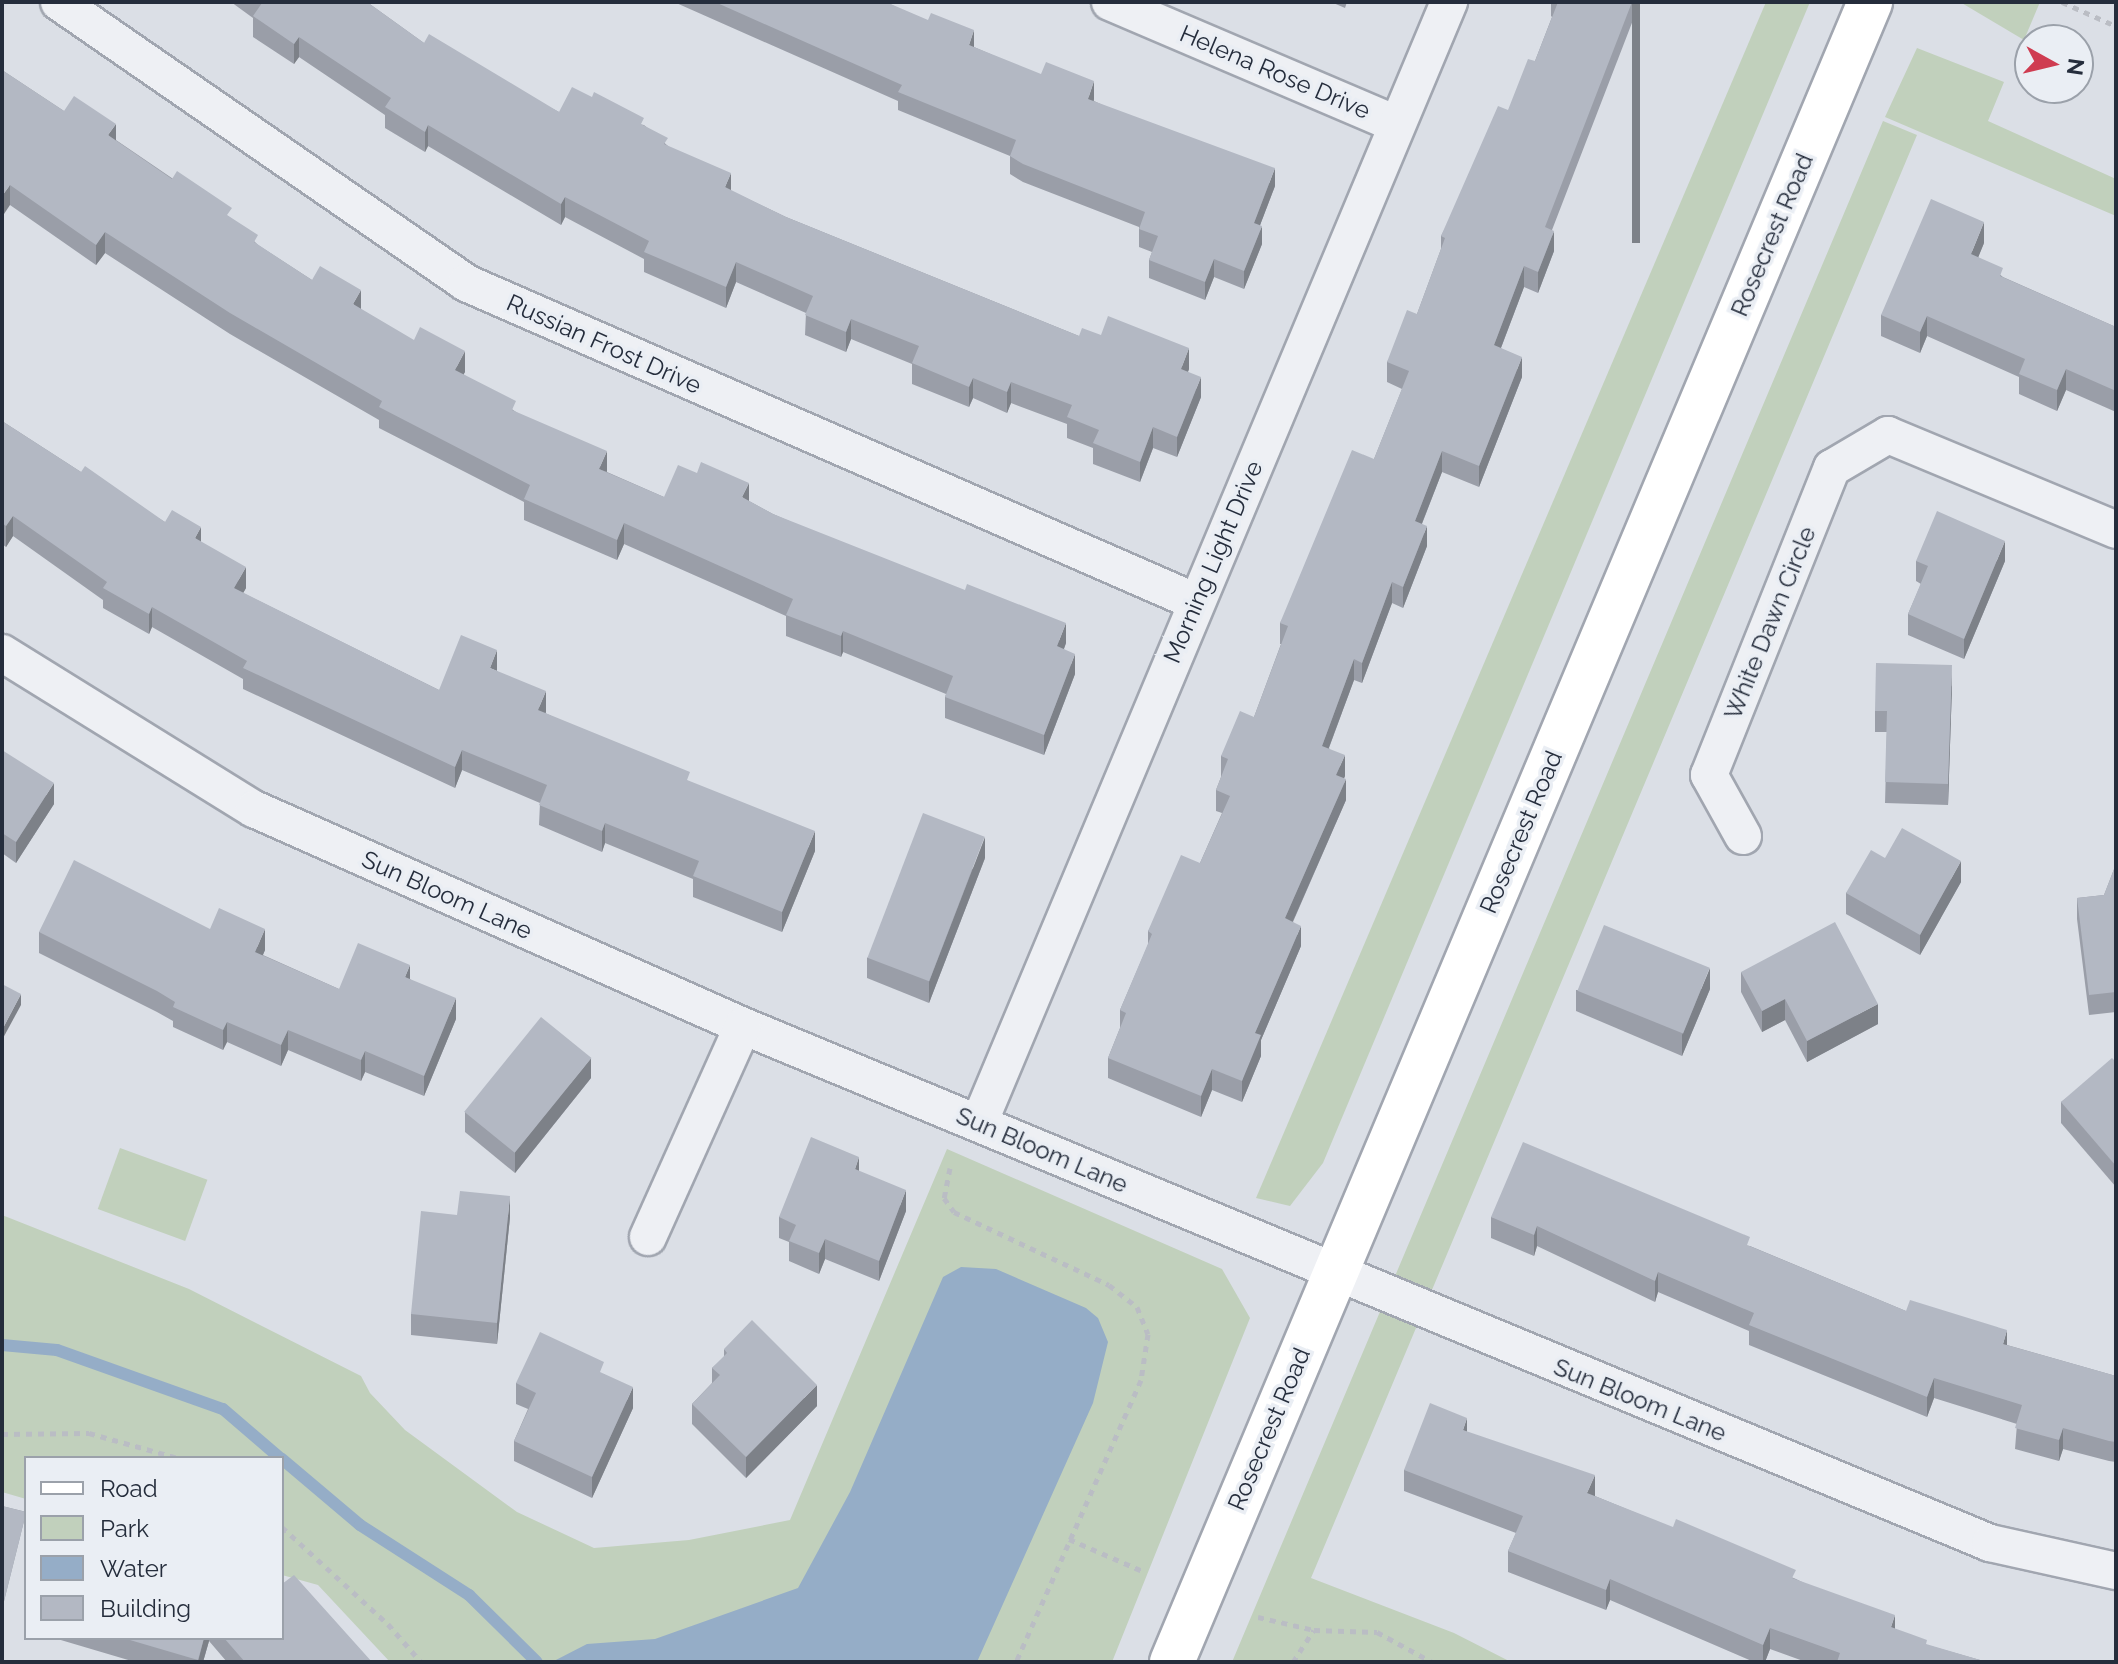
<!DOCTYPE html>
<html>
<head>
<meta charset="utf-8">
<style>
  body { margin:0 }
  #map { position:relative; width:2118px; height:1664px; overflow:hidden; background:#dbdfe6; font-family:Raleway,sans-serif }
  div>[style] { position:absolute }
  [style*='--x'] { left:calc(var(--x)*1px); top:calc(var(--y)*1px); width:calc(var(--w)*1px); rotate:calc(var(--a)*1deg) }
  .green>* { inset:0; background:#c1d0bc; transform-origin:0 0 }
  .water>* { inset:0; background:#95adc7 }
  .stream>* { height:12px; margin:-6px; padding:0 6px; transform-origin:6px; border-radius:6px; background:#95adc7 }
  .path>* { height:5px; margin-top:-2.5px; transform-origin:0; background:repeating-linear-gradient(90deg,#babdc4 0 6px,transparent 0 12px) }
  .roads { filter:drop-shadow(2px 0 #a1a6b0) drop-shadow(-2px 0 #a1a6b0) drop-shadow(0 2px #a1a6b0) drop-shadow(0 -2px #a1a6b0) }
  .minor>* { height:36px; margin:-18px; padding:0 18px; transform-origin:18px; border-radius:18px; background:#eef0f4 }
  .secondary>* { height:44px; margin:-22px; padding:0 22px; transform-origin:22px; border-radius:22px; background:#fff }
  .wall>* { inset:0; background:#9a9ea8; transform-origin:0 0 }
  .shaded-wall>* { inset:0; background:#7d8188; transform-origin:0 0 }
  .building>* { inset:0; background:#b3b8c3; transform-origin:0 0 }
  span { translate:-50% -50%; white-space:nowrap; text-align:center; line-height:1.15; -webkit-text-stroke:7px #eaeef4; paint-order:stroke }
  .street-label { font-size:24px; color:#252d3c }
  .frame { position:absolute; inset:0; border:4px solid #252d3c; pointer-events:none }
  .legend { position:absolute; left:24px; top:1456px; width:260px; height:184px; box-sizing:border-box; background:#eaeef4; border:2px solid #9ba1aa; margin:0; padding:10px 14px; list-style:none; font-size:24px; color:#252d3c }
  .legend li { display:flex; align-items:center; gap:16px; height:40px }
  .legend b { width:40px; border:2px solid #9ba1aa }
  .north { position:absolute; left:2014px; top:24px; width:80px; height:80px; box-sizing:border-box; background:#eaeef4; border:2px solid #9ba1aa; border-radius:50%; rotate:98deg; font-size:22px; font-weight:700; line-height:32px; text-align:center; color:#252d3c }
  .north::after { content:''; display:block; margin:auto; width:28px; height:36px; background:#cf3c51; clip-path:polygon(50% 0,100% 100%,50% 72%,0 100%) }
</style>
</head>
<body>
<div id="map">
  <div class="green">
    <i style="clip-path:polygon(1766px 2px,1810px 2px,1323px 1163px,1290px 1206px,1256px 1198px)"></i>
    <i style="clip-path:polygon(1960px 2px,2040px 2px,2024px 40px)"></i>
    <i style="clip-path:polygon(1917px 48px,2004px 82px,1988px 121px,2116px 179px,2116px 216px,1885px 117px)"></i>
    <i style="clip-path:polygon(1883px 121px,1917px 135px,1311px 1578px,1454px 1633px,1511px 1662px,1232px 1662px)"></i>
    <i style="left:120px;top:1148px;width:93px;height:65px;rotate:20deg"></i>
    <i style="clip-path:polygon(947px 1149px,1222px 1269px,1250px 1318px,1112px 1662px,390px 1662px,318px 1585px,282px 1575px,282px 1458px,26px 1458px,26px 1499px,2px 1492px,2px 1215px,189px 1289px,361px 1376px,370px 1393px,405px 1430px,517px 1512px,594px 1548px,689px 1540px,790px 1520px)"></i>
  </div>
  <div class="water">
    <i style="clip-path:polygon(961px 1267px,996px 1269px,1086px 1308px,1098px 1318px,1108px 1342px,1093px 1403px,977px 1662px,552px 1662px,587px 1644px,655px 1639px,798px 1588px,850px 1492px,943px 1277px)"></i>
  </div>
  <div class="stream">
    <i style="--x:2;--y:1345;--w:55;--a:5.2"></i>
    <i style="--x:57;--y:1350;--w:176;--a:19.6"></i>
    <i style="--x:223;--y:1409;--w:75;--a:40.7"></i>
    <i style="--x:282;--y:1459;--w:102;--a:40.2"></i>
    <i style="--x:360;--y:1525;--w:130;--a:32.7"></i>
    <i style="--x:469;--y:1595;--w:95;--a:44.6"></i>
  </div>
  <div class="path">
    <i style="--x:2062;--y:2;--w:59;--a:24"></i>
    <i style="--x:950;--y:1168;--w:31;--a:101"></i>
    <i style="--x:944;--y:1198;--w:17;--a:54"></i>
    <i style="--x:954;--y:1212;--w:171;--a:25.2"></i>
    <i style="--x:1109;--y:1285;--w:36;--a:38"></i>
    <i style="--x:1137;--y:1307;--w:29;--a:68"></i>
    <i style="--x:1148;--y:1334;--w:47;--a:98.7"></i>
    <i style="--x:1141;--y:1380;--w:308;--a:113.9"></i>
    <i style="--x:2;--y:1434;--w:87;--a:-0.7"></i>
    <i style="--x:89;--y:1433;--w:92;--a:15.7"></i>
    <i style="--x:282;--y:1527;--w:144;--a:42.5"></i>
    <i style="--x:388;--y:1624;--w:50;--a:49"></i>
    <i style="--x:1069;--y:1539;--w:83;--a:23.5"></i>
    <i style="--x:1258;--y:1617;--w:57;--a:13.1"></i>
    <i style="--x:1314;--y:1630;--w:63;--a:1.8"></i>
    <i style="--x:1377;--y:1632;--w:63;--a:28.6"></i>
    <i style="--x:1293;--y:1662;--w:38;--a:-57"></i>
  </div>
  <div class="roads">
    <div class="minor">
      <i style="--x:59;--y:2;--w:495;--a:34.6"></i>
      <i style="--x:466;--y:283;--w:797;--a:23.6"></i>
      <i style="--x:1110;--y:2;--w:311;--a:23.1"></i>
      <i style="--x:2;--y:653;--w:296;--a:31.8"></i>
      <i style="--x:254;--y:809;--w:535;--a:23.93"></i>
      <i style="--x:743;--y:1026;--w:1350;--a:22.52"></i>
      <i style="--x:1990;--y:1543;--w:129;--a:12.5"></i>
      <i style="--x:1743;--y:836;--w:70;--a:-119.1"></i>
      <i style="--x:1709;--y:775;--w:331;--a:-68.2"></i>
      <i style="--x:1832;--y:468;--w:65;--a:-30.5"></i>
      <i style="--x:1888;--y:435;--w:247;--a:22.6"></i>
      <i style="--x:979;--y:1123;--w:1216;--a:-67.25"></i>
      <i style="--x:648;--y:1237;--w:231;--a:-65.8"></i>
    </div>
    <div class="secondary">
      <i style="--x:1172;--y:1662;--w:1801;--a:-67.19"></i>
    </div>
  </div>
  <div class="wall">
    <i style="clip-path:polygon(231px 2px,367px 2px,424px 43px,559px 112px,644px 125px,668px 146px,731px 191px,786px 217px,1079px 336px,1189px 369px,1188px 372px,1201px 397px,1177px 457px,1153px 448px,1140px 482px,1093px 464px,1093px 448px,1067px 438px,1067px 424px,1011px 403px,1007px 413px,973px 398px,969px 407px,912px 384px,912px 364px,851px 339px,846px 352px,805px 335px,806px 313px,736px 282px,726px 308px,644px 272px,644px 259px,565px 217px,561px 225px,428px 146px,425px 152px,385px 128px,385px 115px,299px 57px,294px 64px,253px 37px,253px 18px)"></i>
    <i style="clip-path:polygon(674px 2px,886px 2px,974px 47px,1094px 99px,1094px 101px,1275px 186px,1260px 225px,1262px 244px,1244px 289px,1214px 277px,1205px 300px,1149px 278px,1149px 260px,1152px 252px,1139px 247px,1139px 227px,1023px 182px,1010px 174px,1010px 156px,898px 110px,898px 101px)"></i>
    <i style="clip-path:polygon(1331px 2px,1347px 2px,1345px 8px)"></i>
    <i style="clip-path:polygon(1548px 2px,1640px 2px,1552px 230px,1554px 251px,1538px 293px,1524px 287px,1501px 348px,1522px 377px,1479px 487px,1442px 472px,1422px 524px,1427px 546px,1403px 608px,1392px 603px,1362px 683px,1354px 680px,1329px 748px,1345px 776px,1344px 778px,1346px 800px,1293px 922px,1301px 946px,1261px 1040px,1261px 1056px,1242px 1102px,1212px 1090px,1201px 1117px,1108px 1078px,1108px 1058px,1120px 1028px,1120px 1010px,1148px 945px,1148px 931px,1200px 863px,1222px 813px,1216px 811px,1216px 790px,1221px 777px,1221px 756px,1254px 717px,1281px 644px,1280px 644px,1280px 623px,1374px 459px,1402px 389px,1387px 382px,1387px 362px,1417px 314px,1441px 249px,1441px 236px,1535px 61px,1552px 17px,1551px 16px,1551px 3px)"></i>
    <i style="clip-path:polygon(2px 70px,64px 111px,116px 140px,232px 219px,258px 245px,312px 280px,465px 372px,463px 374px,516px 412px,607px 472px,664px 497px,749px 501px,773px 514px,1066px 643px,1064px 649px,1075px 674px,1044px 755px,945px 718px,945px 697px,946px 694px,843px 652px,841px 657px,786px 636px,786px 616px,624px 544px,617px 560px,524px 520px,524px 502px,379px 428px,379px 420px,230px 334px,105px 253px,96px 265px,10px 205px)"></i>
    <i style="clip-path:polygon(1984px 243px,1978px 257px,2003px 277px,2116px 327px,2116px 412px,2066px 390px,2057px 411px,2019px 394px,2019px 377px,1927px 336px,1920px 353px,1881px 336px,1881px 315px)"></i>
    <i style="clip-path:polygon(2px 421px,81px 472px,165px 522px,201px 542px,246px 588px,243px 593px,439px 690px,497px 671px,546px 712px,545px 713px,690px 782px,815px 851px,782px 932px,693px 897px,693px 879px,605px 843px,602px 852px,539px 825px,540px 803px,462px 770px,455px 788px,243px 689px,243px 679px,152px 627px,149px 634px,103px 608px,103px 600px,13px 536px,6px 547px,2px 544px)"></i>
    <i style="clip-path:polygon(1916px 561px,2005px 561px,1964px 659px,1908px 635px,1908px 614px,1921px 584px,1916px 581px)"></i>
    <i style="clip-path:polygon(1952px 686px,1948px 805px,1885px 803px,1887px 732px,1875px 732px,1875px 711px)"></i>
    <i style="clip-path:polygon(2px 750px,54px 804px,16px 863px,2px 853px)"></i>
    <i style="clip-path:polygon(985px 858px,929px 1003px,867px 978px,867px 958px)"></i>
    <i style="clip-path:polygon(1885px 858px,1961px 882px,1920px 955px,1846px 914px,1846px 893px)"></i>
    <i style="clip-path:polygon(2116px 864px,2116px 1012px,2089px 1015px,2077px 919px,2077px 898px,2104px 895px)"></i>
    <i style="clip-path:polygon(210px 929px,265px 950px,263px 955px,339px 989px,410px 979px,456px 1019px,424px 1096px,365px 1072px,361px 1081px,288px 1050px,281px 1066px,227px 1042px,223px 1050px,173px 1027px,173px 1021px,157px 1012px,39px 953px,39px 932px)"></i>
    <i style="clip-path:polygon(1741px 972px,1878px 1024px,1807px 1062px,1785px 1020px,1762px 1032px,1741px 992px)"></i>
    <i style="clip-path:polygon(1710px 989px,1682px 1056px,1576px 1011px,1576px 990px)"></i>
    <i style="clip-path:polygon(2116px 1062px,2116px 1187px,2061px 1123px,2061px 1102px)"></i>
    <i style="clip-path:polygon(591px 1078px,515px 1173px,465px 1132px,465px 1112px)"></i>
    <i style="clip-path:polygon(859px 1171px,906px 1211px,879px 1281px,825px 1259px,819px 1274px,789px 1261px,789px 1242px,779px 1238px,779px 1217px)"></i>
    <i style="clip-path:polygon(457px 1215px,510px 1217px,497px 1344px,411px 1335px,411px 1314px)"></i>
    <i style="clip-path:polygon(1491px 1217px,1750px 1246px,1906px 1311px,2007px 1345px,2116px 1376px,2116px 1462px,2109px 1461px,2063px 1449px,2059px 1461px,2015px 1449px,2017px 1424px,1934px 1398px,1927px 1417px,1749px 1345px,1749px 1331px,1658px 1292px,1655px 1302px,1537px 1246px,1534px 1256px,1491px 1238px)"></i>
    <i style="clip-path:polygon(724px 1349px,817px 1406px,746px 1478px,692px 1424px,692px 1404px,712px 1383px,712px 1368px,724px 1357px)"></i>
    <i style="clip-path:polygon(604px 1374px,633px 1408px,592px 1498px,514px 1461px,514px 1441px,528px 1409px,516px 1404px,516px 1383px)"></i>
    <i style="clip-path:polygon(1467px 1432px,1595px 1496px,1796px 1579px,1927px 1645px,1987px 1662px,1806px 1662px,1770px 1649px,1765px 1662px,1754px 1662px,1610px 1600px,1606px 1610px,1508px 1572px,1508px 1551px,1516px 1533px,1404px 1491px,1404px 1470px)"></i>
    <i style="left:2px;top:1506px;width:25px;height:117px;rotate:14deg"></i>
    <i style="clip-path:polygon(54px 1638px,282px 1638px,372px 1662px,227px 1662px,209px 1641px,203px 1662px,135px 1662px)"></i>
  </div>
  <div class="shaded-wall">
    <i style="left:1632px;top:2px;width:8px;height:241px"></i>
    <i style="clip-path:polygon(974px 30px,974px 48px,969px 45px)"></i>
    <i style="clip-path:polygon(299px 37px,299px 57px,294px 64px,294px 44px)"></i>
    <i style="clip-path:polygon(1094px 81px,1094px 99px,1088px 117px,1088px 99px)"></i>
    <i style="clip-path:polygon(116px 124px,116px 145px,108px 135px)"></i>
    <i style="clip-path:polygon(428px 125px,428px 146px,425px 152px,425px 132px)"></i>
    <i style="clip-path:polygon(1275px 168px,1275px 186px,1254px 241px,1254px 223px)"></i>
    <i style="clip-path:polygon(731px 173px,731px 194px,725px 187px)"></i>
    <i style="clip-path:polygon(10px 185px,10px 205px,2px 217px,2px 196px)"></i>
    <i style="clip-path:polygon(565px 197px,565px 217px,561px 225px,561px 204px)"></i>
    <i style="clip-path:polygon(1984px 222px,1984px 243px,1971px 275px,1971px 254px)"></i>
    <i style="clip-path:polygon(1262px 226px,1262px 244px,1244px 289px,1244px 271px)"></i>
    <i style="clip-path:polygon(1554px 231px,1554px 251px,1538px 293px,1538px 272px)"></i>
    <i style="clip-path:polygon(105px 232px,105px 253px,96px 265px,96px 245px)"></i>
    <i style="clip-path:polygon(1214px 259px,1214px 277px,1205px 300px,1205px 282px)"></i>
    <i style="clip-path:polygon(736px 262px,736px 282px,726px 308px,726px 287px)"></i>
    <i style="clip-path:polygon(1524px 266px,1524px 287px,1494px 366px,1494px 345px)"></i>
    <i style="clip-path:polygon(361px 290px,361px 311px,353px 304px)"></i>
    <i style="clip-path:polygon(1927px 316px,1927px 336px,1920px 353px,1920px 332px)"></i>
    <i style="clip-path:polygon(851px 319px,851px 339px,846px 352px,846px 332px)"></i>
    <i style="clip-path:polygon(1189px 348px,1189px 369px,1181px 389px,1181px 369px)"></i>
    <i style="clip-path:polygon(465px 351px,465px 372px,455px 390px,455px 370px)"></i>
    <i style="clip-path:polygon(1522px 357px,1522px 377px,1479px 487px,1479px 466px)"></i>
    <i style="clip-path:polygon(2066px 369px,2066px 390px,2057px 411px,2057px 390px)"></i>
    <i style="clip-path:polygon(1201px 377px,1201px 397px,1177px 457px,1177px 437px)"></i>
    <i style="clip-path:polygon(973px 378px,973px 398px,969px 407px,969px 387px)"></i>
    <i style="clip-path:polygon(1011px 382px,1011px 403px,1007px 413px,1007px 392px)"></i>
    <i style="clip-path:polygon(1153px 427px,1153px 448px,1140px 482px,1140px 462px)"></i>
    <i style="clip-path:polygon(607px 451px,607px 472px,599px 469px)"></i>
    <i style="clip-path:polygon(1442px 451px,1442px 472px,1415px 541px,1415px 521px)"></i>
    <i style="clip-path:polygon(749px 483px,749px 503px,742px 497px)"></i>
    <i style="clip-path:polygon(13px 516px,13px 536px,6px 547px,6px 526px)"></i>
    <i style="clip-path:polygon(624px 523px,624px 544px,617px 560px,617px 540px)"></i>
    <i style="clip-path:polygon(1427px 526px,1427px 546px,1403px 608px,1403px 587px)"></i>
    <i style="clip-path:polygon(201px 527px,201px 548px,195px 538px)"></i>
    <i style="clip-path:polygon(2005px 541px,2005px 561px,1964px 659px,1964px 639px)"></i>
    <i style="clip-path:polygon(246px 567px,246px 588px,234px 609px,234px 588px)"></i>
    <i style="clip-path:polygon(1392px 582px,1392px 603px,1362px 683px,1362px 663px)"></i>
    <i style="clip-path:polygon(152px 607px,152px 627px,149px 634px,149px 614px)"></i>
    <i style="clip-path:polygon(1066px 623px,1066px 643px,1057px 667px,1057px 646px)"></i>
    <i style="clip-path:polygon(843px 631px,843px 652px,841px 657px,841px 636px)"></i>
    <i style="clip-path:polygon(497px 650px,497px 671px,490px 668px)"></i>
    <i style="clip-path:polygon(1075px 654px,1075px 674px,1044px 755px,1044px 735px)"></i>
    <i style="clip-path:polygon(1354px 659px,1354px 680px,1322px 766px,1322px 746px)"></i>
    <i style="clip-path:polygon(1952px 665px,1952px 686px,1948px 805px,1948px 784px)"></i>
    <i style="clip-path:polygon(546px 691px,546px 712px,538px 731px,538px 710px)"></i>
    <i style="clip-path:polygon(462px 750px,462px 770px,455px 788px,455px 767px)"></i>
    <i style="clip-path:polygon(1345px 755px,1345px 776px,1336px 796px,1336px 775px)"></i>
    <i style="clip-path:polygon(1346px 779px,1346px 800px,1285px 939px,1285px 918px)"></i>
    <i style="clip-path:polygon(54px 783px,54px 804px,16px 863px,16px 842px)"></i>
    <i style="clip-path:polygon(605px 823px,605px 843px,602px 852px,602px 831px)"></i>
    <i style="clip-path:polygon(815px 831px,815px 851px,782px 932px,782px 912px)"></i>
    <i style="clip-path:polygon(985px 837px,985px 858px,929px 1003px,929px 982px)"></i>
    <i style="clip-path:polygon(1961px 861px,1961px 882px,1920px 955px,1920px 935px)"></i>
    <i style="clip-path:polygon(1301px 926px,1301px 946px,1261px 1040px,1261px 1056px,1242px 1102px,1242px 1081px,1255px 1033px)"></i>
    <i style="clip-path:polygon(265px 929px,265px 950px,255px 972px,255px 952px)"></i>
    <i style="clip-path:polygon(410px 965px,410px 985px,405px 977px)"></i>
    <i style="clip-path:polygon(1710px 968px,1710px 989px,1682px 1056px,1682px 1035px)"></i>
    <i style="clip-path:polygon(21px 994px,21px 1005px,2px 1040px,2px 1030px)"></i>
    <i style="clip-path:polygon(456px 998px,456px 1019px,424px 1096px,424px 1076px)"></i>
    <i style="clip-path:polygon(1785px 999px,1785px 1020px,1762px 1032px,1762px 1011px)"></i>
    <i style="clip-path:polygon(1878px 1004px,1878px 1024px,1807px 1062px,1807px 1041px)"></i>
    <i style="clip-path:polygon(227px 1022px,227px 1042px,223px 1050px,223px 1030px)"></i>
    <i style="clip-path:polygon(288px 1030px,288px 1050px,281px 1066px,281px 1045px)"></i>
    <i style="clip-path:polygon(365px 1051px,365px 1072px,361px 1081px,361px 1060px)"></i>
    <i style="clip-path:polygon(591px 1058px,591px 1078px,515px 1173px,515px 1152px)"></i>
    <i style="clip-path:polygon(1212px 1069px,1212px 1090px,1201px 1117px,1201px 1096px)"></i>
    <i style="clip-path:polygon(859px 1157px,859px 1178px,855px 1169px)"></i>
    <i style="clip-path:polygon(906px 1190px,906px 1211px,879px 1281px,879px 1261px)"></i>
    <i style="clip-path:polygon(510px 1196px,510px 1217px,497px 1344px,497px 1323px)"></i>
    <i style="clip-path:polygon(1537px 1226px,1537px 1246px,1534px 1256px,1534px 1235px)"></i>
    <i style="clip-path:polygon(825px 1239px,825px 1259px,819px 1274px,819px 1253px)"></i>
    <i style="clip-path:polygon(1658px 1272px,1658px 1292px,1655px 1302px,1655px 1281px)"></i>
    <i style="clip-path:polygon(2007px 1330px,2007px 1350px,2003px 1344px)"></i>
    <i style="clip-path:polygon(1934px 1378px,1934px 1398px,1927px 1417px,1927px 1397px)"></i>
    <i style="clip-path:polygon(817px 1385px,817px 1406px,746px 1478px,746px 1457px)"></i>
    <i style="clip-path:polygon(633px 1387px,633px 1408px,592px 1498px,592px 1477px)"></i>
    <i style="clip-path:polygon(1467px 1418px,1467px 1438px,1463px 1430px)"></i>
    <i style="clip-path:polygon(2063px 1428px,2063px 1449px,2059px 1461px,2059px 1440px)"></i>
    <i style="clip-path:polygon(1595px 1475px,1595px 1496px,1587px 1514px,1587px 1493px)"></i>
    <i style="clip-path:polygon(1610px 1579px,1610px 1600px,1606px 1610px,1606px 1590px)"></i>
    <i style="clip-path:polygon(1895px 1615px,1895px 1635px,1891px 1627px)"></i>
    <i style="clip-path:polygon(1770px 1628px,1770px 1649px,1765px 1662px,1763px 1662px,1763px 1645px)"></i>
    <i style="clip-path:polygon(204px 1638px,209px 1638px,209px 1641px,203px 1662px,198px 1662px)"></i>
  </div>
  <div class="building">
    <i style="clip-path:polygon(260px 2px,367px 2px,424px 43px,429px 34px,559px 112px,572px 87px,592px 97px,594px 92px,644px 118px,641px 124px,668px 138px,664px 144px,731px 173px,725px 187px,786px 217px,1079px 336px,1082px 328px,1101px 335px,1108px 316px,1189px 348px,1181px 369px,1201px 377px,1177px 437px,1153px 427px,1140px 462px,1093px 443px,1099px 430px,1067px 417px,1072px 405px,1011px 382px,1007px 392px,973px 378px,969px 387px,912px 363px,919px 346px,851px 319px,846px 332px,805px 315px,813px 296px,736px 262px,726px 287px,644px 252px,649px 241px,565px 197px,561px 204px,428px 125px,425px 132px,385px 107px,391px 98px,299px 37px,294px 44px,253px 16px,262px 3px)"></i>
    <i style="clip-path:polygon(715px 2px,886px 2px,928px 20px,931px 13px,974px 30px,969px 45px,1041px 74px,1046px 62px,1094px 81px,1088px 99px,1275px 168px,1254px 223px,1262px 226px,1244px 271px,1214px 259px,1205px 282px,1149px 260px,1158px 236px,1139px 229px,1145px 212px,1023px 164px,1010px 156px,1016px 140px,898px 92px,902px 85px)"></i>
    <i style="clip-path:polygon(1558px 2px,1632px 2px,1545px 227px,1554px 231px,1538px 272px,1524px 266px,1494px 345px,1522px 357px,1479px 466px,1442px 451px,1415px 521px,1427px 526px,1403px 587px,1392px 582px,1362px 663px,1354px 659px,1322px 746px,1345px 755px,1336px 775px,1346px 779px,1285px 918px,1301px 926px,1255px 1033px,1261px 1035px,1242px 1081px,1212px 1069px,1201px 1096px,1108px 1058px,1126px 1013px,1120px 1010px,1152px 934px,1148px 931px,1181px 855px,1200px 863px,1230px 796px,1216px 790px,1228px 759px,1221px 756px,1240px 711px,1254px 717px,1288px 626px,1280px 623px,1352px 450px,1374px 459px,1409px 371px,1387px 362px,1407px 310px,1417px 314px,1445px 238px,1441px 236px,1498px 106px,1508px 110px,1528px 59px,1535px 61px)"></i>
    <i style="clip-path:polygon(2px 70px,64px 111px,74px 96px,116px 124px,108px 135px,172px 179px,177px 171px,232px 208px,227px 215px,258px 235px,254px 242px,312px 280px,320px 266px,361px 290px,353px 304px,414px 340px,420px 327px,465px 351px,455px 370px,516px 401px,512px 410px,607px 451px,599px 469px,664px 497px,678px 465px,697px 473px,701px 462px,749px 483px,742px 497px,773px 514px,965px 590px,967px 584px,1066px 623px,1057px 646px,1075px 654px,1044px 735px,945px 697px,953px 676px,843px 631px,841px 636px,786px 615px,793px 599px,624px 523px,617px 540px,524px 499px,530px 485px,379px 407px,382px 401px,230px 313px,105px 232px,96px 245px,10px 185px,2px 196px)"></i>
    <i style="clip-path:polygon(1931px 199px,1984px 222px,1971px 254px,2003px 268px,2000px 276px,2116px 327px,2116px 391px,2066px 369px,2057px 390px,2019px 374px,2025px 359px,1927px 316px,1920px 332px,1881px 315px)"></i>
    <i style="clip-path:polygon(2px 421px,81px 472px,85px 466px,165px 522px,172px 510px,201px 527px,195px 538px,246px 567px,234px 588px,439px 690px,461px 635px,497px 650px,490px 668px,546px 691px,538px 710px,690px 772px,687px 780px,815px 831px,782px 912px,693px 876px,699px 861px,605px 823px,602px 831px,539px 805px,547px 785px,462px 750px,455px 767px,243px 668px,247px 661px,152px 607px,149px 614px,103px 588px,107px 582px,13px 516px,6px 526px,2px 523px)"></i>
    <i style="clip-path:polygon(1937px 511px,2005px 541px,1964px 639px,1908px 614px,1928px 566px,1916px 561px)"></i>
    <i style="clip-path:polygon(1876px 663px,1952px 665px,1948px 784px,1885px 782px,1887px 711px,1875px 711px)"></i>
    <i style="clip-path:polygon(2px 750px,54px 783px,16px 842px,2px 833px)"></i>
    <i style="left:923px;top:813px;width:66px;height:155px;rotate:21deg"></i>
    <i style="clip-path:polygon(1902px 828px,1961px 861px,1920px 935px,1846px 893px,1871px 850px,1885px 858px)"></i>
    <i style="clip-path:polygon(74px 860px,210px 929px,219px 908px,265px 929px,255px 952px,339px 989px,358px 943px,410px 965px,405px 977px,456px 998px,424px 1076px,365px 1051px,361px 1060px,288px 1030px,281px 1045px,227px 1022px,223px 1030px,173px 1007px,175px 1002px,157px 991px,39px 932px)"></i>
    <i style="clip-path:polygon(2116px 864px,2116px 992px,2089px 995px,2077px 898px,2104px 895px)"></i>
    <i style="clip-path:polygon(1835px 922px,1878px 1004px,1807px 1041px,1785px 999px,1762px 1011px,1741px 972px)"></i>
    <i style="left:1604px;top:925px;width:114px;height:71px;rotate:22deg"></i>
    <i style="clip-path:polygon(2px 984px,21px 994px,2px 1030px)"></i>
    <i style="left:541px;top:1017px;width:65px;height:122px;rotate:39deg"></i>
    <i style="clip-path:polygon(2112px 1058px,2116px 1062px,2116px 1166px,2061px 1102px)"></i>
    <i style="clip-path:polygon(811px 1137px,859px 1157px,855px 1169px,906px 1190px,879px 1261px,825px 1239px,819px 1253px,789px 1241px,796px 1225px,779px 1217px)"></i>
    <i style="clip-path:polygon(1523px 1142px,1750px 1237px,1747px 1245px,1906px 1311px,1910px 1300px,2007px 1330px,2003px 1344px,2116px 1376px,2116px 1442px,2109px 1441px,2063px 1428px,2059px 1440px,2015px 1428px,2022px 1405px,1934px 1378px,1927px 1397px,1749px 1325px,1754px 1313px,1658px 1272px,1655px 1281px,1537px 1226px,1534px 1235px,1491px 1217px)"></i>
    <i style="clip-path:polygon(460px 1191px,510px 1196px,497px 1323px,411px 1314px,421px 1211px,457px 1215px)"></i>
    <i style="clip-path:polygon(752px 1320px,817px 1385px,746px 1457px,692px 1404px,720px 1375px,712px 1368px,727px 1353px,724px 1349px)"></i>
    <i style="clip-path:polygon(540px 1332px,604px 1362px,600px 1372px,633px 1387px,592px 1477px,514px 1441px,536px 1393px,516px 1383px)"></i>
    <i style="clip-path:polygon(1430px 1403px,1467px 1418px,1463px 1430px,1595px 1475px,1587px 1493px,1673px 1527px,1676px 1519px,1796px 1570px,1792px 1578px,1895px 1615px,1891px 1627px,1927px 1640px,1926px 1644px,1987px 1662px,1837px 1662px,1840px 1653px,1770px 1628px,1763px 1645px,1610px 1579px,1606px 1590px,1508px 1551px,1523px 1516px,1404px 1470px)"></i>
    <i style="left:2px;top:1506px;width:25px;height:96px;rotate:14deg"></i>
    <i style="clip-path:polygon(294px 1575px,372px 1662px,245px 1662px,224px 1638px,282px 1638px,282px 1584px)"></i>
    <i style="clip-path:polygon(123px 1638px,204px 1638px,198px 1660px)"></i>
  </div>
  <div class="street-label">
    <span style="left:1275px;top:72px;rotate:23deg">Helena Rose Drive</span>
    <span style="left:1772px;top:235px;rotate:-67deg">Rosecrest Road</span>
    <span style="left:604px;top:344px;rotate:24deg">Russian Frost Drive</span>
    <span style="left:1213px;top:562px;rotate:-67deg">Morning Light Drive</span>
    <span style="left:1770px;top:623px;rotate:-68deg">White Dawn Circle</span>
    <span style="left:1521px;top:832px;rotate:-67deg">Rosecrest Road</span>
    <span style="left:447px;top:895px;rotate:24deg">Sun Bloom Lane</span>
    <span style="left:1042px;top:1150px;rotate:23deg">Sun Bloom Lane</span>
    <span style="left:1640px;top:1400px;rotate:22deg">Sun Bloom Lane</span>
    <span style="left:1269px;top:1429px;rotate:-67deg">Rosecrest Road</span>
  </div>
  <div class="frame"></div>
  <ul class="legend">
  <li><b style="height:10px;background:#fff"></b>Road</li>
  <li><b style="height:22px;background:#c1d0bc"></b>Park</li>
  <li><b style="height:22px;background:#95adc7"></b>Water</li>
  <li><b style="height:22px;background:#b3b8c3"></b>Building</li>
  </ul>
  <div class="north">N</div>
</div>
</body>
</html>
